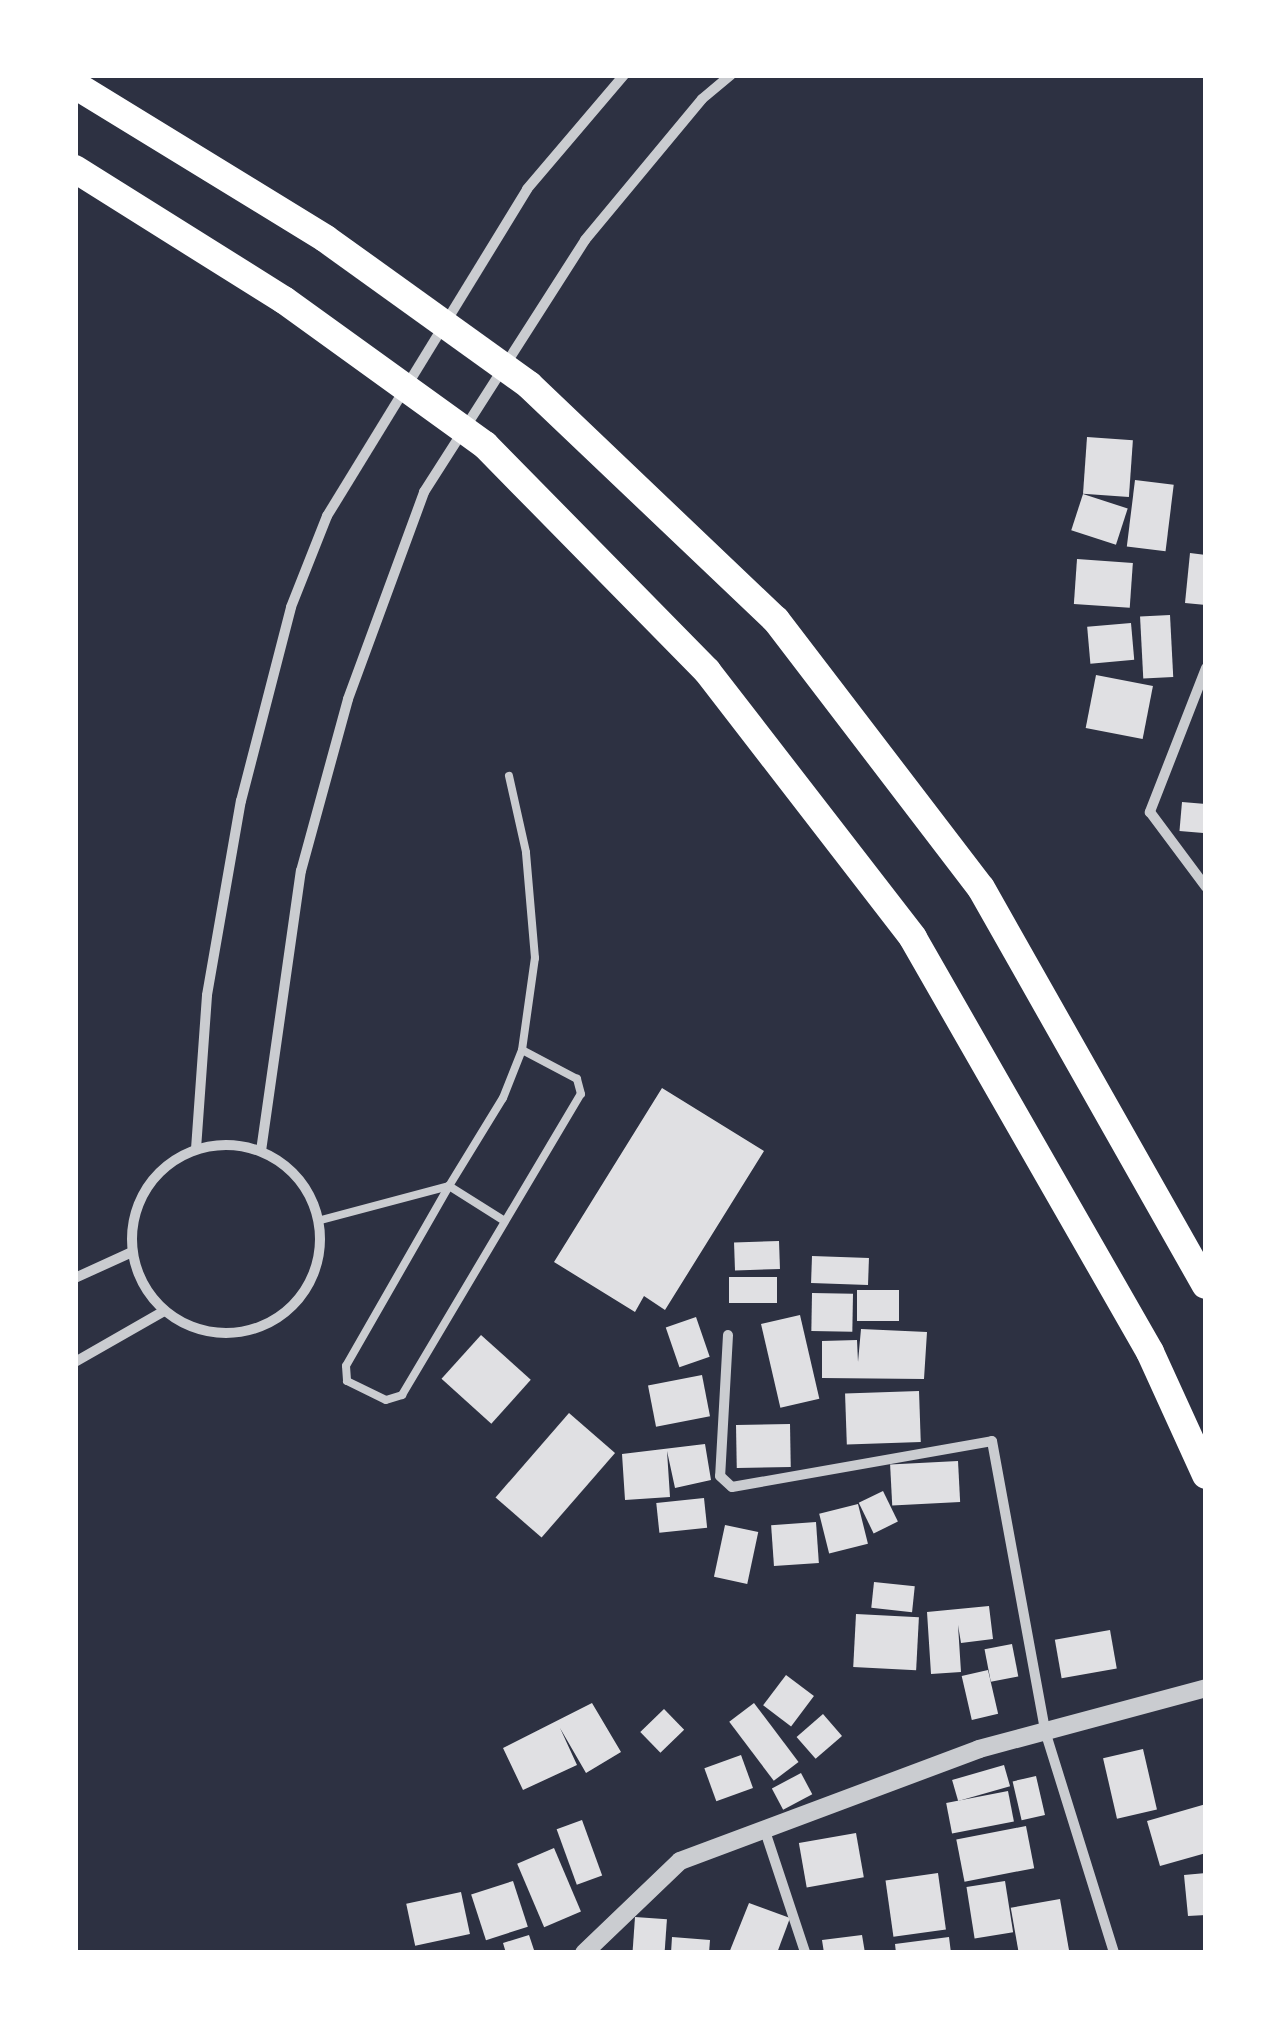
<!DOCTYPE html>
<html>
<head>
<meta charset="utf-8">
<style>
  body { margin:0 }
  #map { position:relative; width:1281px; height:2028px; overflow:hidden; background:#2d3142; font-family:"Alegreya Sans",sans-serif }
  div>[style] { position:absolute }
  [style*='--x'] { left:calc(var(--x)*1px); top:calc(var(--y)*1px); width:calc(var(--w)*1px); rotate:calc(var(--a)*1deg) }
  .building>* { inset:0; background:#e0e0e3; transform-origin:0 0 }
  .service>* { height:8px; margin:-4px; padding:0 4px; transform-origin:4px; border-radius:4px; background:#caccd0 }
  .minor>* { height:10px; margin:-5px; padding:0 5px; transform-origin:5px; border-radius:5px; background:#caccd0 }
  .minor>.ring { margin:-5px; padding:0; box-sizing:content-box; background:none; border:10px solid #caccd0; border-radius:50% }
  .tertiary>* { height:18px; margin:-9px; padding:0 9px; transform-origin:9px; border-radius:9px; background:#caccd0 }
  .motorway>* { height:28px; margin:-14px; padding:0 14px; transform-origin:14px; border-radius:14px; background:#fff }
  span { translate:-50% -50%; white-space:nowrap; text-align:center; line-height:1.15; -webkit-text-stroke:10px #fff; paint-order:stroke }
  .frame { position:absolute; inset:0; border:78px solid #fff; pointer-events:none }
</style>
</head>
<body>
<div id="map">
  <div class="building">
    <i style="left:1087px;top:437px;width:46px;height:57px;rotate:4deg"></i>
    <i style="left:1135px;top:480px;width:39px;height:67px;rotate:7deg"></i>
    <i style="left:1083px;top:494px;width:47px;height:38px;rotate:18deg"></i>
    <i style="clip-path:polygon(1190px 553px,1206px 555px,1206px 605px,1185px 603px)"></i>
    <i style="left:1077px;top:559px;width:56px;height:45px;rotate:4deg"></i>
    <i style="left:1170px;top:615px;width:62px;height:30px;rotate:87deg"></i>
    <i style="left:1131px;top:623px;width:37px;height:44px;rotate:85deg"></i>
    <i style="left:1096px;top:675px;width:58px;height:54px;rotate:11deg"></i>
    <i style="left:1182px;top:802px;width:24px;height:29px;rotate:5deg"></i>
    <i style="clip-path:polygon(662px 1088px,764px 1151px,665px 1310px,644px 1296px,635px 1312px,554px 1262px)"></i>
    <i style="left:779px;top:1241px;width:28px;height:45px;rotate:88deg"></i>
    <i style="left:812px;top:1256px;width:57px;height:27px;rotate:2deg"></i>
    <i style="left:729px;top:1277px;width:48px;height:26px"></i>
    <i style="left:857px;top:1290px;width:42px;height:31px"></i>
    <i style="left:812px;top:1293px;width:41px;height:38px;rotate:1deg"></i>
    <i style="left:800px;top:1315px;width:86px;height:40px;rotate:77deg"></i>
    <i style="left:696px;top:1317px;width:42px;height:32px;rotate:71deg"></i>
    <i style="clip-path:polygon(861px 1329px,927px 1332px,924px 1379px,822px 1378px,822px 1341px,857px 1340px,858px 1362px)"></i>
    <i style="left:481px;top:1335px;width:67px;height:59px;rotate:42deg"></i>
    <i style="left:702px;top:1375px;width:42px;height:55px;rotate:79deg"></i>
    <i style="left:919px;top:1391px;width:51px;height:74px;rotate:88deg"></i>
    <i style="left:569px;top:1413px;width:61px;height:112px;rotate:41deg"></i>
    <i style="left:790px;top:1424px;width:43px;height:54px;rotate:89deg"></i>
    <i style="clip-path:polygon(705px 1444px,711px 1480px,675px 1488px,667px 1451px,670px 1497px,625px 1500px,622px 1454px)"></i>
    <i style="left:958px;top:1461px;width:41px;height:68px;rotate:87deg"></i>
    <i style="left:883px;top:1491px;width:34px;height:27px;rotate:64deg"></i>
    <i style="left:704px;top:1498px;width:30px;height:48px;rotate:84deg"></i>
    <i style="left:858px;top:1504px;width:41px;height:40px;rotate:76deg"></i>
    <i style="left:816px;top:1522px;width:41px;height:45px;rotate:86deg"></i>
    <i style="left:725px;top:1525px;width:34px;height:53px;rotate:12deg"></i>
    <i style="left:874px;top:1582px;width:41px;height:26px;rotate:6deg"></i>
    <i style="clip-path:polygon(989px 1606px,993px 1639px,961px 1643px,958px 1625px,961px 1672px,931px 1674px,927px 1612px)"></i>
    <i style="left:856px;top:1614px;width:63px;height:53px;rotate:3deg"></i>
    <i style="left:1110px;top:1630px;width:39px;height:56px;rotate:80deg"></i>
    <i style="left:1012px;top:1644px;width:33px;height:28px;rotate:79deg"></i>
    <i style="left:988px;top:1670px;width:45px;height:27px;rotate:77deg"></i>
    <i style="left:786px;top:1675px;width:35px;height:38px;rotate:37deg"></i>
    <i style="clip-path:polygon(592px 1703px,621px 1752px,586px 1773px,560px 1728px,577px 1765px,523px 1790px,503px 1748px)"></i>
    <i style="left:754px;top:1703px;width:74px;height:31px;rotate:53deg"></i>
    <i style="left:664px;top:1709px;width:29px;height:33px;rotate:46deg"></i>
    <i style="left:823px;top:1714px;width:29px;height:35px;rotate:49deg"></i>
    <i style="left:1143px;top:1749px;width:62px;height:41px;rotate:77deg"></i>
    <i style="left:741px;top:1755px;width:35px;height:39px;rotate:70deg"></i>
    <i style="left:1004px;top:1765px;width:22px;height:54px;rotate:74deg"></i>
    <i style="left:801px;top:1773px;width:24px;height:33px;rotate:62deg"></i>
    <i style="left:1036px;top:1776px;width:40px;height:24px;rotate:77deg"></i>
    <i style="left:1008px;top:1791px;width:31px;height:63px;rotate:79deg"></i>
    <i style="clip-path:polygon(1206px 1804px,1206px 1853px,1160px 1866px,1147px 1821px)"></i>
    <i style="left:582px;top:1820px;width:59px;height:27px;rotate:70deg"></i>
    <i style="left:1026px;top:1826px;width:43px;height:71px;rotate:79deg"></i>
    <i style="left:856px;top:1833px;width:45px;height:58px;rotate:80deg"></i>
    <i style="left:554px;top:1848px;width:69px;height:40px;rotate:67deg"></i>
    <i style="left:938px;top:1873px;width:57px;height:53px;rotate:82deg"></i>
    <i style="clip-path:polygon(1206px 1873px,1206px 1915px,1188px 1916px,1184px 1875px)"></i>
    <i style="left:513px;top:1881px;width:48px;height:44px;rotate:72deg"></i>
    <i style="left:1005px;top:1881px;width:52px;height:39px;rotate:81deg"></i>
    <i style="left:461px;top:1892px;width:43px;height:56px;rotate:78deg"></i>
    <i style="left:1060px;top:1899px;width:52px;height:50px;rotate:80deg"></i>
    <i style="clip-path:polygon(749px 1903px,790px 1918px,777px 1953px,729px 1953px)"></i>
    <i style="left:635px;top:1917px;width:32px;height:36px;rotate:4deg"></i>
    <i style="clip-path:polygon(529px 1935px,535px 1953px,506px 1953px,503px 1943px)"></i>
    <i style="clip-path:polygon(862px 1935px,865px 1953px,824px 1953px,822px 1940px)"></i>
    <i style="clip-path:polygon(672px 1937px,710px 1940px,709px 1953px,671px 1953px)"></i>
    <i style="clip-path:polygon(949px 1937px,951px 1953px,896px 1953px,895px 1944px)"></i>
  </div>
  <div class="service">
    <i style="--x:321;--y:1220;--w:132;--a:-14.9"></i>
    <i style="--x:449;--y:1186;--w:103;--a:-58.5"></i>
    <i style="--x:503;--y:1098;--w:52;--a:-68.4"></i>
    <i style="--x:522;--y:1050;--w:93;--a:-82"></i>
    <i style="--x:535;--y:958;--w:106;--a:-94.9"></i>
    <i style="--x:526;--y:852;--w:78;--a:-102.6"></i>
    <i style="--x:503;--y:1220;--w:64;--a:-147.8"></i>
    <i style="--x:449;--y:1186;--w:207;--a:119.8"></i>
    <i style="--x:346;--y:1366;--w:15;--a:86"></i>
    <i style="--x:347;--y:1381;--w:43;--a:26"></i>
    <i style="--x:386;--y:1400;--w:17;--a:-17"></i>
    <i style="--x:402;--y:1395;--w:350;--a:-59.3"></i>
    <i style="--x:581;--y:1094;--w:16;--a:-105"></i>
    <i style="--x:577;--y:1079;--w:62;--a:-152.2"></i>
  </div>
  <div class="minor">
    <i style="--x:1206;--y:668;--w:155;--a:111.3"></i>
    <i style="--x:1150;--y:812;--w:94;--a:53.3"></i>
    <i class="ring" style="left:132px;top:1145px;width:178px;height:178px"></i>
    <i style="--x:196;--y:1149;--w:154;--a:-85.9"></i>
    <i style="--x:207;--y:995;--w:197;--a:-80.1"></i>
    <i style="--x:241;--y:801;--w:200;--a:-75.5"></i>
    <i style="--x:291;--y:607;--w:98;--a:-68.4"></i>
    <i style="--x:327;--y:516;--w:383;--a:-58.5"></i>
    <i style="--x:527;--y:189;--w:150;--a:-49.6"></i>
    <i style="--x:261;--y:1151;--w:283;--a:-81.9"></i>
    <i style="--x:301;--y:871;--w:178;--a:-74.7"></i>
    <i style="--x:348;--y:699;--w:221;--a:-69.8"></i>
    <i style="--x:424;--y:492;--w:299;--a:-57.4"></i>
    <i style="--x:585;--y:240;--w:183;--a:-50.3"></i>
    <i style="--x:702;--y:99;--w:38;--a:-40"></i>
    <i style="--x:75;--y:1278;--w:63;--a:-24.5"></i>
    <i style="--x:728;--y:1335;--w:141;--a:93.2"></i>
    <i style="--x:720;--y:1476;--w:16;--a:43"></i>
    <i style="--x:732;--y:1487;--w:264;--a:-10"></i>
    <i style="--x:992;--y:1441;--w:295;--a:79.6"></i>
    <i style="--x:1045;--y:1731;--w:232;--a:72.7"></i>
    <i style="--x:75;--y:1362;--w:103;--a:-29.8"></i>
    <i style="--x:764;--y:1828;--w:131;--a:71.7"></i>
  </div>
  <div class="tertiary">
    <i style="--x:584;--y:1953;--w:133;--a:-43.8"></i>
    <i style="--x:680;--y:1861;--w:319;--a:-20.5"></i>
    <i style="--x:979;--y:1749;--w:235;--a:-15"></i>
  </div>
  <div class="motorway">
    <i style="--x:75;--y:85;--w:294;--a:31.5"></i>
    <i style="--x:326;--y:239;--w:250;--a:35.7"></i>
    <i style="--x:529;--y:385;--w:341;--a:43.6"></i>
    <i style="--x:776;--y:620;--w:337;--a:52.6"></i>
    <i style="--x:981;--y:888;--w:456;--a:60.5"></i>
    <i style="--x:75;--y:169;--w:247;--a:32.1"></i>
    <i style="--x:284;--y:300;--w:248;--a:35.8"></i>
    <i style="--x:485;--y:445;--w:317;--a:45.5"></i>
    <i style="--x:707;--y:671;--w:337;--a:52.3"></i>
    <i style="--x:913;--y:938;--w:477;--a:60.2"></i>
    <i style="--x:1150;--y:1352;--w:135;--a:65.5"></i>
  </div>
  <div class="frame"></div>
</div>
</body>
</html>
